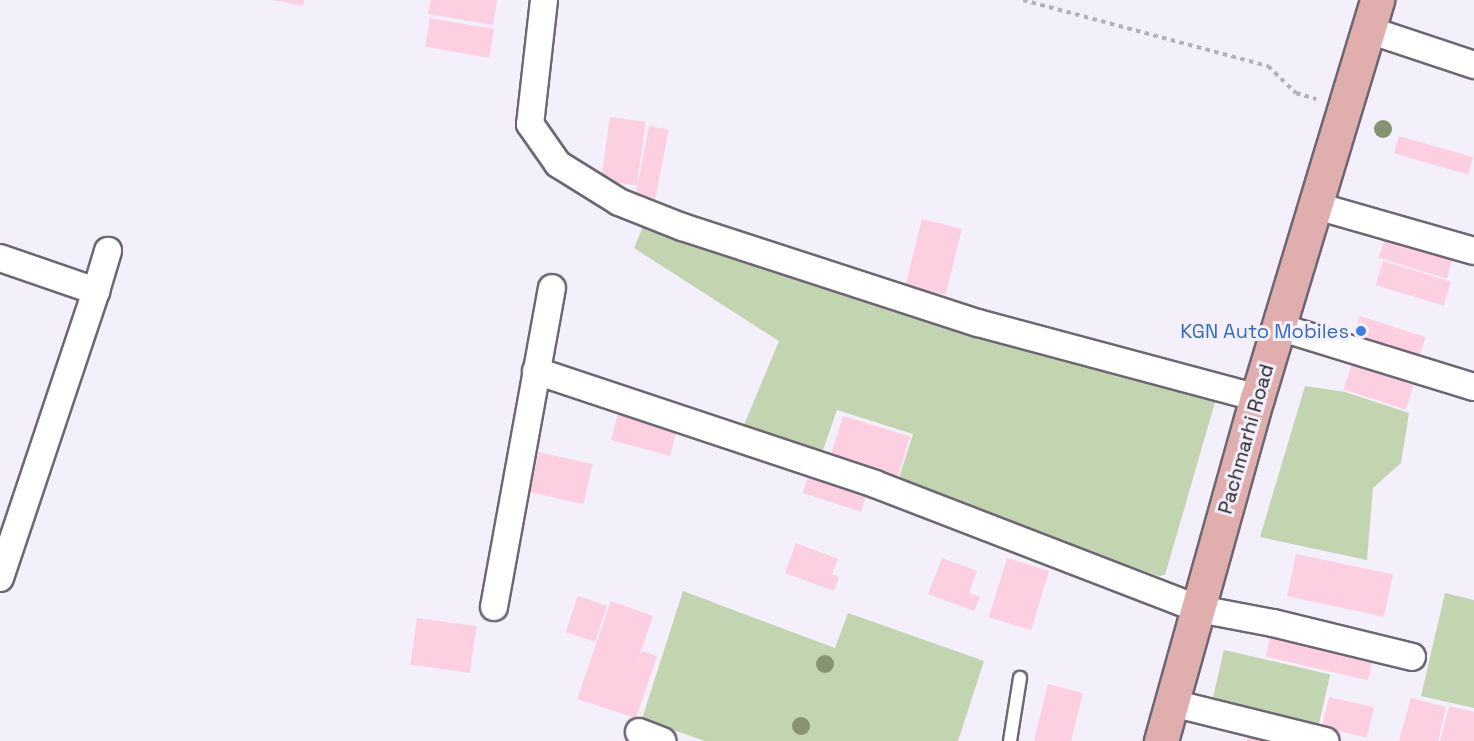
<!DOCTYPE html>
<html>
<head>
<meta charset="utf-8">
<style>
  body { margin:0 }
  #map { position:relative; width:1474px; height:741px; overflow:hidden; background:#f3effb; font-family:"Space Grotesk",sans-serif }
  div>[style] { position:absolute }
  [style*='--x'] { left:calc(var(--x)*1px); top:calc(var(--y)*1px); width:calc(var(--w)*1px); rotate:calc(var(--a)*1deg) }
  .green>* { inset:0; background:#c2d5b0; transform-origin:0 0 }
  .building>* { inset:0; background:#fccfe1; transform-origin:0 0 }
  .path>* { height:4px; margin-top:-2px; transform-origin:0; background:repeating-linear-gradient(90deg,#b3b0b9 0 4.5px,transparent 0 9px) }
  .roads { filter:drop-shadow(2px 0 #6c6772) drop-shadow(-2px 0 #6c6772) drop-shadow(0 2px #6c6772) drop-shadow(0 -2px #6c6772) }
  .lane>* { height:12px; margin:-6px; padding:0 6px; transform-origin:6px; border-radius:6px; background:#fff }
  .street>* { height:26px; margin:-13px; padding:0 13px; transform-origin:13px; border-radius:13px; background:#fff }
  .primary>* { height:33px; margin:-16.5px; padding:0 16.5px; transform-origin:16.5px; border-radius:16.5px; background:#e0afad }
  .trees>* { width:18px; height:18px; margin:-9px; border-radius:50%; background:#869371 }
  .dots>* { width:16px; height:16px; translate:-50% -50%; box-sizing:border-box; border:3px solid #f3effb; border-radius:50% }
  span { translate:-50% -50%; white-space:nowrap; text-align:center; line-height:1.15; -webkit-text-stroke:6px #f3effb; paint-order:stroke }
  .shop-label { font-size:20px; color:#366cbe }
  .right { translate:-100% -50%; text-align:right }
  .street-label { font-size:20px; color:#222125 }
</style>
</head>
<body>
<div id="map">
  <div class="green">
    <i style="clip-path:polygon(646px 220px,1218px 392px,1165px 575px,1159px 576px,1042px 535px,899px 478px,913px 434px,837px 410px,820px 458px,741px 432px,779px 341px,634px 248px)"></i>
    <i style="clip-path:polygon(1305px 386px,1345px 392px,1409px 413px,1401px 463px,1373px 488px,1367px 560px,1260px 537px)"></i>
    <i style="clip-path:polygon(683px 591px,835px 648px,848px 613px,984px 661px,958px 741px,705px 741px,642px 719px)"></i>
    <i style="clip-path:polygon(1445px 593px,1474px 600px,1474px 708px,1421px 696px)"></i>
    <i style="left:1224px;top:650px;width:109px;height:53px;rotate:13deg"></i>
  </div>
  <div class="building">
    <i style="clip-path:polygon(274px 0,304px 0,303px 6px)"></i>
    <i style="clip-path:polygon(431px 0,497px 0,493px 25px,428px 14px)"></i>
    <i style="left:430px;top:18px;width:65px;height:29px;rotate:10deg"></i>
    <i style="left:610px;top:117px;width:36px;height:64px;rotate:8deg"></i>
    <i style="left:649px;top:126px;width:20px;height:70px;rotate:11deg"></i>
    <i style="left:1399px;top:136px;width:77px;height:18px;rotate:16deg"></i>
    <i style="left:922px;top:219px;width:41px;height:68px;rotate:14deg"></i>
    <i style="left:1387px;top:231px;width:71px;height:28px;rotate:17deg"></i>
    <i style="left:1383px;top:261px;width:71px;height:25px;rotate:17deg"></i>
    <i style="left:1360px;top:316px;width:69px;height:30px;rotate:18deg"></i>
    <i style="left:1354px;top:358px;width:65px;height:33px;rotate:18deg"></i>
    <i style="left:618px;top:414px;width:61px;height:27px;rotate:15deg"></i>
    <i style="left:843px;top:416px;width:70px;height:42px;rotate:17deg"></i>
    <i style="left:539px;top:452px;width:55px;height:41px;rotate:13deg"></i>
    <i style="left:809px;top:474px;width:61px;height:20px;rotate:18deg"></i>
    <i style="clip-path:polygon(796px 543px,838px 559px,832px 574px,839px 577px,834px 591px,785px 573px)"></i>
    <i style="left:1296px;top:554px;width:99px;height:43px;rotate:12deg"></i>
    <i style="clip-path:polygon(942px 558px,977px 571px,969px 593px,980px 597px,974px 611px,928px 594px)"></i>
    <i style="left:1007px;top:558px;width:44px;height:62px;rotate:17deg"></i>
    <i style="left:578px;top:596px;width:31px;height:38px;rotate:19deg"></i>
    <i style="clip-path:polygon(611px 601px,653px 616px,635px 668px,642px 651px,657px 656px,636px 718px,577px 699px)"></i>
    <i style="left:417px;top:618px;width:60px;height:47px;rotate:8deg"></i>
    <i style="left:1270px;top:638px;width:105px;height:19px;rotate:13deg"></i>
    <i style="clip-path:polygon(1048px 684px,1083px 693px,1071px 741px,1034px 741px)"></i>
    <i style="left:1329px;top:697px;width:46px;height:31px;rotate:13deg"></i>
    <i style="clip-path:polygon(1411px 698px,1446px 707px,1438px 741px,1399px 741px)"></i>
    <i style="clip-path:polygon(1449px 706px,1474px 712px,1474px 741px,1440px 741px)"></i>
    <i style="clip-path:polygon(1250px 727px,1305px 741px,1247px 741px)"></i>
  </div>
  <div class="path">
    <i style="--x:1023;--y:0;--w:254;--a:15.1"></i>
    <i style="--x:1268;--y:66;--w:39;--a:44"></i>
    <i style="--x:1296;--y:93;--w:21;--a:17"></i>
  </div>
  <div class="roads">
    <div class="lane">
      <i style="--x:1010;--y:741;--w:64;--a:-81"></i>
    </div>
    <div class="street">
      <i style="--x:544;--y:0;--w:125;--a:96.4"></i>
      <i style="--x:530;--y:124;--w:49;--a:55"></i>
      <i style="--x:558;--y:164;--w:72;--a:31.9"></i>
      <i style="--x:619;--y:202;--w:68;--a:21.6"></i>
      <i style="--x:682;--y:227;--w:311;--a:18"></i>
      <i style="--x:978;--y:323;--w:289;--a:15"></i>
      <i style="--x:1369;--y:30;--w:111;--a:18.4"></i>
      <i style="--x:1317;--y:206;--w:163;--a:16"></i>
      <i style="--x:0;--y:258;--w:102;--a:19"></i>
      <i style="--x:96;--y:291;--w:42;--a:-73.3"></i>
      <i style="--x:1279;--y:327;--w:204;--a:17.1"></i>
      <i style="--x:536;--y:371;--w:357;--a:18.4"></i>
      <i style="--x:875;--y:484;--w:347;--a:21.1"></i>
      <i style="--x:1199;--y:609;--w:75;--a:10.7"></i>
      <i style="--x:1273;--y:623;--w:143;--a:13.7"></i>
      <i style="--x:0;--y:578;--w:303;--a:-71.5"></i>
      <i style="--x:494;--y:607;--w:324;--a:-79.7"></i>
      <i style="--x:1172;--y:703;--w:158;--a:13.9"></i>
      <i style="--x:639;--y:732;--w:25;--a:21"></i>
    </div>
    <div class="primary">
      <i style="--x:1161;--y:741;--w:356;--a:-74.4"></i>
      <i style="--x:1257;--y:398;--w:416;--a:-73.2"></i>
    </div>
  </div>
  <div class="trees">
    <i style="left:1383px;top:129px"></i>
    <i style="left:825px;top:664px"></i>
    <i style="left:801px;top:726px"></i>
  </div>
  <div class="dots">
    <i style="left:1361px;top:331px;background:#3f7fe0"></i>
  </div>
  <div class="shop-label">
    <span class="right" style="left:1349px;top:331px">KGN Auto Mobiles</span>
  </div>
  <div class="street-label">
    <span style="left:1246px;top:439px;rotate:-74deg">Pachmarhi Road</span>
  </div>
</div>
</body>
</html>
